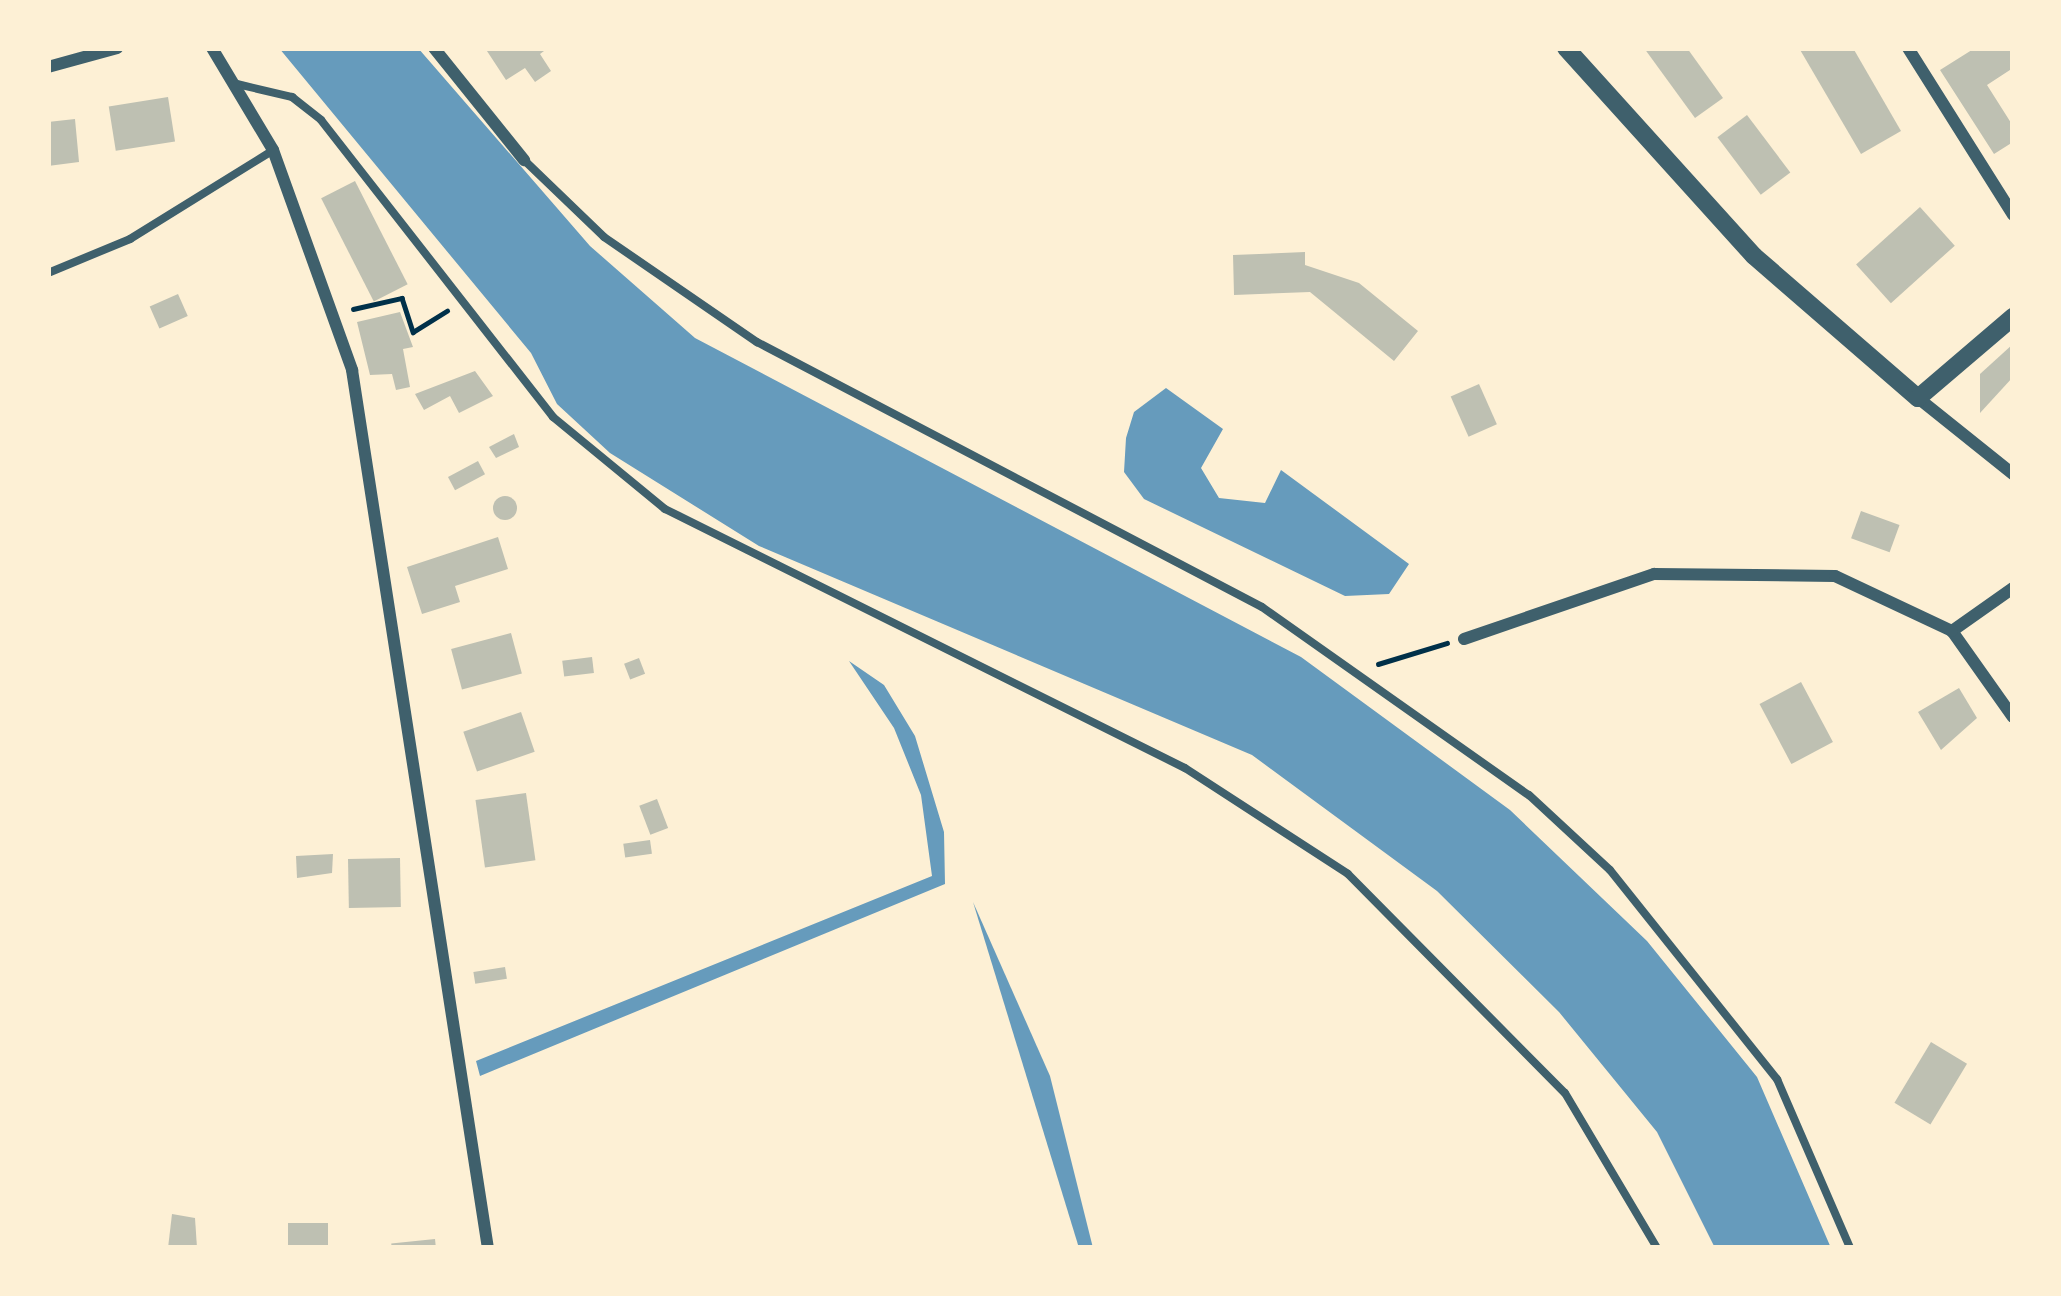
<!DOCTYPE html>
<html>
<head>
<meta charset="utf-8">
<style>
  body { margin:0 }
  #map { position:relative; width:2061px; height:1296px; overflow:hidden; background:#fdf0d5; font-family:"Sofia Sans Condensed",sans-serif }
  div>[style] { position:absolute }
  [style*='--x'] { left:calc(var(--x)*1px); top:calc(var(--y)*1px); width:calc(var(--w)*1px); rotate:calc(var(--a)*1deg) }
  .water>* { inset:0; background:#669bbc }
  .building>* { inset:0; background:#bec0b2; transform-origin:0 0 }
  .round { border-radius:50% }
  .path>* { height:4.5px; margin:-2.25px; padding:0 2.25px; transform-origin:2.25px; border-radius:2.25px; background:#003049 }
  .service>* { height:8px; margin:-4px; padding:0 4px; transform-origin:4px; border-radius:4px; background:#3f606c }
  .minor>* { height:12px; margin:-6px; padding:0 6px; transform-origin:6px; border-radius:6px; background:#3f606c }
  .tertiary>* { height:18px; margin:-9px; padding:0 9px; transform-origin:9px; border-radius:9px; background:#3f606c }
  span { translate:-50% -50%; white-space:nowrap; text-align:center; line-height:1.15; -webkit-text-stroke:12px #fdf0d5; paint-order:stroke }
  .frame { position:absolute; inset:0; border:51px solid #fdf0d5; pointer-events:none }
</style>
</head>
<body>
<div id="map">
  <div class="water">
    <i style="clip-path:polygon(279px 48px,418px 48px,590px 246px,695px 338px,1301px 657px,1510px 810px,1647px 941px,1757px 1077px,1831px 1248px,1715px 1248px,1657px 1132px,1559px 1012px,1437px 891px,1252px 755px,759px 546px,610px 453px,557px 404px,531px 353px)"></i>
    <i style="clip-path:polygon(1166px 388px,1223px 429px,1201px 468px,1219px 498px,1265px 503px,1281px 470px,1409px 564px,1389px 594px,1345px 596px,1144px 499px,1124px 472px,1126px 438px,1134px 412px)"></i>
    <i style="clip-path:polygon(849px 661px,884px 685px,915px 736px,944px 832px,945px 884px,480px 1076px,476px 1061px,932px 876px,921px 795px,894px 728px)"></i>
    <i style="clip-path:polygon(973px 902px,1050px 1076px,1093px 1248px,1079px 1248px)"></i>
  </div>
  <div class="building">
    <i style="clip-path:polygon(485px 48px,548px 48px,540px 54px,551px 71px,535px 82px,525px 68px,506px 80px)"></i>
    <i style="clip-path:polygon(1644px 48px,1687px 48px,1723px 98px,1695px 118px)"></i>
    <i style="clip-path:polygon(1799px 48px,1853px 48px,1901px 131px,1861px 154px)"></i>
    <i style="clip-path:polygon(1975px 48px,2013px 48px,2013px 68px,1987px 85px,2013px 126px,2013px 142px,1994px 154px,1940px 70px)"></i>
    <i style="left:168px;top:97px;width:45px;height:60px;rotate:81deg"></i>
    <i style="left:1747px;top:115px;width:72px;height:37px;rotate:53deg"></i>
    <i style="clip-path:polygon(75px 119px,79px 162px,48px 166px,48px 122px)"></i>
    <i style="left:355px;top:181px;width:116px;height:38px;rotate:63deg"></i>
    <i style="left:1920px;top:207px;width:52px;height:86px;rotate:48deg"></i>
    <i style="clip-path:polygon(1305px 252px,1305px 265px,1359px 283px,1418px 331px,1394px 361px,1310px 292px,1234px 295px,1233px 255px)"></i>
    <i style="left:178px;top:294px;width:24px;height:31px;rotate:66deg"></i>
    <i style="clip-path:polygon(400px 312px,413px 347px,403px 349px,410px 387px,396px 390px,392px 374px,370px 375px,357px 322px)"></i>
    <i style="clip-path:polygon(2013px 344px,2013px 377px,1980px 413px,1980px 374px)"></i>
    <i style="clip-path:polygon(475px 371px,493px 396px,459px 413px,450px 396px,424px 410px,415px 394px)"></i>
    <i style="left:1479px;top:384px;width:44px;height:31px;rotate:66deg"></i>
    <i style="clip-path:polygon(514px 434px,519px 447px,496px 458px,489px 447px)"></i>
    <i style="left:478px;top:461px;width:15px;height:34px;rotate:62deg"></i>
    <i class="round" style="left:493px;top:496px;width:24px;height:24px"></i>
    <i style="left:1861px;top:511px;width:41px;height:29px;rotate:20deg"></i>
    <i style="clip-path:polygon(498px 537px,508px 569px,455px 586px,460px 602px,422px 614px,407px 567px)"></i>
    <i style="left:511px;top:633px;width:42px;height:62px;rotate:75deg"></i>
    <i style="left:592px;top:657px;width:16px;height:30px;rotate:83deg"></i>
    <i style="left:639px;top:658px;width:17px;height:16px;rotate:69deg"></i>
    <i style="left:1801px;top:682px;width:68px;height:47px;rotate:62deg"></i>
    <i style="clip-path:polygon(1959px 688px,1977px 718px,1941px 750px,1918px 712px)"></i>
    <i style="left:521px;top:712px;width:42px;height:61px;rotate:71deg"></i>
    <i style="left:526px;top:793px;width:68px;height:51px;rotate:82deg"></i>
    <i style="left:657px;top:799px;width:31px;height:19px;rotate:69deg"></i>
    <i style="left:650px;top:840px;width:14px;height:27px;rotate:82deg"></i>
    <i style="clip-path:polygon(333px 854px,332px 873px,297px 878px,296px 856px)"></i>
    <i style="left:400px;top:858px;width:49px;height:52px;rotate:89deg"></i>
    <i style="left:505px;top:967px;width:12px;height:32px;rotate:81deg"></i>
    <i style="left:1931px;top:1042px;width:42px;height:71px;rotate:31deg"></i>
    <i style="clip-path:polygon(172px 1214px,195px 1218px,197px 1248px,168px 1248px)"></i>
    <i style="left:288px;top:1223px;width:40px;height:25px"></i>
    <i style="left:435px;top:1239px;width:9px;height:44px;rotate:84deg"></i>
  </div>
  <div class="path">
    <i style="--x:353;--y:309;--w:50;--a:-12.7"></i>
    <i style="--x:402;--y:298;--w:36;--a:72"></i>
    <i style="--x:413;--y:332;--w:40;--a:-32"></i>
    <i style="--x:1378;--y:664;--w:72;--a:-16.9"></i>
  </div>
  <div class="service">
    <i style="--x:237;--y:84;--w:57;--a:13.3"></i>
    <i style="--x:292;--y:97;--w:37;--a:38"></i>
    <i style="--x:321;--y:120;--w:377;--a:52"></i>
    <i style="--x:553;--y:417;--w:145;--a:39.4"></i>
    <i style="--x:665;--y:509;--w:581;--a:26.48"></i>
    <i style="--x:1185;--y:768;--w:194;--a:33"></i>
    <i style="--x:1348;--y:874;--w:308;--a:45.3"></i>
    <i style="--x:1565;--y:1093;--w:180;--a:59.3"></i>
    <i style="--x:524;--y:160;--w:111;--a:43.9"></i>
    <i style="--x:604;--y:237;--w:186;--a:34.5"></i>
    <i style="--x:757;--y:342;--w:570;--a:27.69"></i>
    <i style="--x:1262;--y:607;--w:327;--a:35.2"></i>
    <i style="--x:1529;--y:795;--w:110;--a:42.8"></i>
    <i style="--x:1610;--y:870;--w:268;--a:51.4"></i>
    <i style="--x:1777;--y:1079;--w:184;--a:66.6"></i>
    <i style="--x:48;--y:273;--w:89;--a:-22.5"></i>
    <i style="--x:130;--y:239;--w:167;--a:-31.8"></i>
  </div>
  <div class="minor">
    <i style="--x:212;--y:48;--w:119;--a:59.1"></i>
    <i style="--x:273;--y:150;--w:234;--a:70.2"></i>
    <i style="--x:352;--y:370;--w:888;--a:81.2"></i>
    <i style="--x:434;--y:48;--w:144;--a:51.2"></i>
    <i style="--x:1908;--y:48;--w:197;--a:57.8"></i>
    <i style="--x:48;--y:67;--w:72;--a:-15.4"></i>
    <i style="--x:1918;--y:398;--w:122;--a:38.7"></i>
    <i style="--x:2013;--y:588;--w:75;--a:144.8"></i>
    <i style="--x:1952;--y:631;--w:105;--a:54.7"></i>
    <i style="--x:1464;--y:639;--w:201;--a:-18.9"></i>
    <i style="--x:1654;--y:574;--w:181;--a:0.6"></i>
    <i style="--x:1835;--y:576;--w:129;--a:25.2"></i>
  </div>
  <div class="tertiary">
    <i style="--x:1566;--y:48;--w:280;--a:47.9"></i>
    <i style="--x:1754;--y:256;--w:217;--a:40.9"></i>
    <i style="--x:1918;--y:398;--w:125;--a:-40.5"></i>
  </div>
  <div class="frame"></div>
</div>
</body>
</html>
